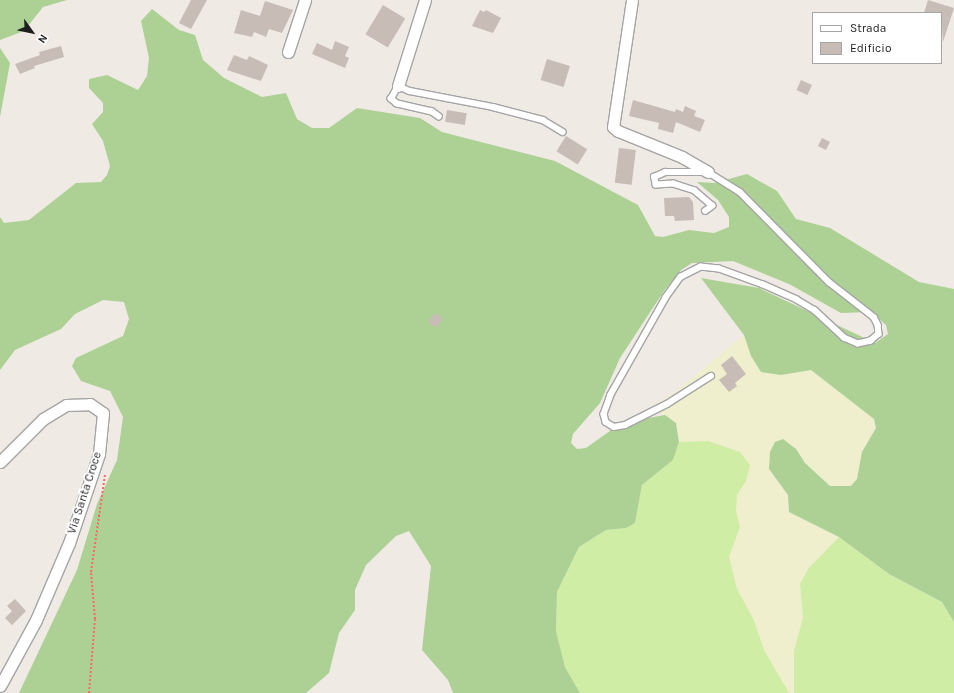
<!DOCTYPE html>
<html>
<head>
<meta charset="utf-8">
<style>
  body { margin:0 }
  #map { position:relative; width:954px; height:693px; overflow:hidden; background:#efeae3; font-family:Karla,sans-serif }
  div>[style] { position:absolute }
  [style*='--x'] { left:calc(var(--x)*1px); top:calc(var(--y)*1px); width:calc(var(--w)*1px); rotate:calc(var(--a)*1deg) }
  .farmland>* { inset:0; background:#efefcd }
  .grass>* { inset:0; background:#d0eda6 }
  .forest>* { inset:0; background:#add195 }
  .building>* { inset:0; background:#c7bcb6; transform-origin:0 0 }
  .path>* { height:2px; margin-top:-1px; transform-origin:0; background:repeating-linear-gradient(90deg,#ff6665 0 2px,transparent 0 4px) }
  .roads { filter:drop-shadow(1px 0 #a5a5a5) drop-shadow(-1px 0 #a5a5a5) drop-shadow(0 1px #a5a5a5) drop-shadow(0 -1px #a5a5a5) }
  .service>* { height:5.5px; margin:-2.75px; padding:0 2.75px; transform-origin:2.75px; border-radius:2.75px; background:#fff }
  .minor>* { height:11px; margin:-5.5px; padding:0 5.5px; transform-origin:5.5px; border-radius:5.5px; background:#fff }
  span { translate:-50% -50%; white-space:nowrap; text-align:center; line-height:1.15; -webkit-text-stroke:4px #fff; paint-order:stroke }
  .street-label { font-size:12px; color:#1e1e1e }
  .legend { position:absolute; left:812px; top:12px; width:130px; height:52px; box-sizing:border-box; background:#fff; border:1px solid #a5a5a5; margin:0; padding:5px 7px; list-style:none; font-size:12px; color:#1e1e1e }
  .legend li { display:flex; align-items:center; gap:8px; height:20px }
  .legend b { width:20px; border:1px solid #a5a5a5 }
  .north { position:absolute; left:12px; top:12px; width:40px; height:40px; -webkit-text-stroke:3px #fff; paint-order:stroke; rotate:123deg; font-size:11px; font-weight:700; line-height:16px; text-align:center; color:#1e1e1e }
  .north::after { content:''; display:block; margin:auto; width:14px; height:18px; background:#1e1e1e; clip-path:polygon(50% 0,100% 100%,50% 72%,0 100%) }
</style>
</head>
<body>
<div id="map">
  <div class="farmland">
    <i style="clip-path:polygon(744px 335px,751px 356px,781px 375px,811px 370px,874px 419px,876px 428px,862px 452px,857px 479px,851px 486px,830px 486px,805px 463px,796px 449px,773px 477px,788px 495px,789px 512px,839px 537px,808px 569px,800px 584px,803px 618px,794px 651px,794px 693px,789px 693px,764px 650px,753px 618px,737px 589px,732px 574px,729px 557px,740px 527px,736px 511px,737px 495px,746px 481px,708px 441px,679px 442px,676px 423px,651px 407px,673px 394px)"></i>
  </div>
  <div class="grass">
    <i style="clip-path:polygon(708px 441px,740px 452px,750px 465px,746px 481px,737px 495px,736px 511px,740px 527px,729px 557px,737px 589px,753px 618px,764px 650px,789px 693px,580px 693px,565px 667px,556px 631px,557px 592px,579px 547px,606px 530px,626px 528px,635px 523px,642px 485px,673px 460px,679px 442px)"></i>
    <i style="clip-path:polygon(839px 537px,889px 574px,942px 602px,954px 622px,954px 693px,794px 693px,794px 651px,803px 618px,800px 584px,808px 569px)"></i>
  </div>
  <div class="forest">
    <i style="clip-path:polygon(0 0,67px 0,43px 7px,24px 31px,0 40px)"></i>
    <i style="clip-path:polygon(152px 9px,179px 30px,195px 35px,203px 60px,224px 78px,262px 97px,286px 93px,297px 119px,312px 128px,329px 128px,357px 108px,420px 118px,442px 132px,555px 161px,638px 205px,655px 236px,663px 237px,689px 230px,714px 233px,729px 227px,729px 217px,718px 200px,697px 182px,714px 183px,747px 174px,777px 191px,796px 219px,830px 228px,919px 282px,954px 289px,954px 622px,942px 602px,889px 574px,839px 537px,789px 512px,788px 495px,769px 469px,770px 452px,775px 442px,783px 439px,796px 449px,805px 463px,830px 486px,851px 486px,857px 479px,862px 452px,876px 428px,874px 419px,811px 370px,781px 375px,761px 372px,751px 356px,744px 335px,701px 278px,759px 288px,875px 343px,888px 334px,886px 325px,871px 312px,841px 313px,789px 284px,733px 261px,692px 263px,681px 270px,664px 291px,620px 358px,600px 403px,573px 434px,571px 443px,577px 449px,586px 448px,621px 423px,665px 415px,676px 423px,679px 442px,673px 460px,642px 485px,635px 523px,626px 528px,606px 530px,579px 547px,557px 592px,556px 631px,565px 667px,580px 693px,453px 693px,448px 680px,422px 650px,431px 566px,409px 531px,396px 536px,366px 565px,355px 590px,355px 610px,339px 633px,329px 673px,306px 693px,19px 693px,77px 570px,97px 504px,117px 460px,123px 417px,110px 391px,81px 381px,72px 366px,76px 358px,123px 336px,129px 319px,124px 302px,103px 300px,75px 314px,61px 329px,15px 350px,0 370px,0 217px,4px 223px,29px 220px,76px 183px,101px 182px,107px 175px,110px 166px,103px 141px,92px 124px,103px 112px,103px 103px,89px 88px,89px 79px,107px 75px,138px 90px,147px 76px,149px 58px,141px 21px)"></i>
    <i style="clip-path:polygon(0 48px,10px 63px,0 117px)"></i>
  </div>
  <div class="building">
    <i style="clip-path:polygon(191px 0,207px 0,191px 29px,179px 23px)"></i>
    <i style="clip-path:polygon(928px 0,954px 8px,943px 42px,941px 13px,924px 13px)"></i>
    <i style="clip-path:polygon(265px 1px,293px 10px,282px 33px,269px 29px,266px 37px,254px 32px,252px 37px,234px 33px,241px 10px,260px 16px)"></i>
    <i style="left:383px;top:5px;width:26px;height:34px;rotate:31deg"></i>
    <i style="clip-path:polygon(480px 10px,484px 12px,486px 10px,501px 18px,493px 33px,472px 26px)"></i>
    <i style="clip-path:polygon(335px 41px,349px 47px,345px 56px,349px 58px,345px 68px,312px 54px,317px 43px,332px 50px)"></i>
    <i style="clip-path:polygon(61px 46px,64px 57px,34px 66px,35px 68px,20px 74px,15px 64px,40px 55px,39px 52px)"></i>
    <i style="clip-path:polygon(234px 55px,247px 60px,249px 56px,268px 65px,261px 81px,227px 70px)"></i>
    <i style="left:547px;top:59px;width:24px;height:22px;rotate:17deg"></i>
    <i style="left:801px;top:80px;width:12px;height:11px;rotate:24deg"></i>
    <i style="clip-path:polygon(633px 100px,675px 112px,676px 109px,683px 112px,685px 106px,696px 111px,694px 116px,705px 120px,700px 132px,676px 122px,673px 133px,658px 129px,659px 123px,629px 116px)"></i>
    <i style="left:447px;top:110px;width:20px;height:12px;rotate:9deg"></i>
    <i style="left:566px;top:136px;width:25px;height:18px;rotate:32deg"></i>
    <i style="left:822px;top:138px;width:9px;height:9px;rotate:27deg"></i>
    <i style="left:619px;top:148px;width:17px;height:35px;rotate:7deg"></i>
    <i style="clip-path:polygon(689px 197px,693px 202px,694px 220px,675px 221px,674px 216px,665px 216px,664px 198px)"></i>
    <i style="left:435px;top:313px;width:10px;height:11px;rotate:37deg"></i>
    <i style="clip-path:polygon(732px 356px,746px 374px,735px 383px,737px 386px,729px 392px,719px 380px,727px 374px,721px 365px)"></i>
    <i style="clip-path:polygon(15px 599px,26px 611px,12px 625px,5px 618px,12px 611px,7px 606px)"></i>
  </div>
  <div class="path">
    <i style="--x:89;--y:693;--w:74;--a:-85.4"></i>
    <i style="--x:95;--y:619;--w:47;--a:-94.9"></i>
    <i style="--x:91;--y:572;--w:98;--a:-81.8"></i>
  </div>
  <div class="roads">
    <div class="service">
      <i style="--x:439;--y:117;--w:9;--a:-144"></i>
      <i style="--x:432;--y:112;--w:36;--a:-167"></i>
      <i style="--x:397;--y:104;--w:8;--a:-140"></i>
      <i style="--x:391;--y:99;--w:15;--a:-62"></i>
      <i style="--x:398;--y:86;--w:13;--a:23"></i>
      <i style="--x:410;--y:91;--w:85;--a:10.9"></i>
      <i style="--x:493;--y:107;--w:52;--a:14.6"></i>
      <i style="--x:543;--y:120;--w:23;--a:31"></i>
      <i style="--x:705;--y:211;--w:9;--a:-36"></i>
      <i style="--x:712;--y:206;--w:23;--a:-139"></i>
      <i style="--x:695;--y:191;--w:22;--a:-162"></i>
      <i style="--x:674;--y:184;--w:18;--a:177"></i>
      <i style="--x:656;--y:185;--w:8;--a:-104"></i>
      <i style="--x:654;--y:177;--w:12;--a:-24"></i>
      <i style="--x:665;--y:172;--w:43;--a:0"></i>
      <i style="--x:708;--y:172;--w:38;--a:32"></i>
      <i style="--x:740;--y:192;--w:127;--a:45.3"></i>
      <i style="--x:829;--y:282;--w:57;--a:37.9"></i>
      <i style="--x:874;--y:317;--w:9;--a:63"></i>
      <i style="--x:878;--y:325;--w:9;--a:84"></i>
      <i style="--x:879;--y:334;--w:11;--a:139"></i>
      <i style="--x:871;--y:341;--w:13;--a:167"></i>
      <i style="--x:858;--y:344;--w:15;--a:-157"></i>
      <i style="--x:844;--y:338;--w:40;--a:-137"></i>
      <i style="--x:815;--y:311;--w:21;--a:-149"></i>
      <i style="--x:797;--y:300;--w:37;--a:-156"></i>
      <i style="--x:763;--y:285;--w:47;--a:-160"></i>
      <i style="--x:719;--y:269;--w:18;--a:-174"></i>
      <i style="--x:701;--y:267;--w:22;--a:153"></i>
      <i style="--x:681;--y:277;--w:26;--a:126"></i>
      <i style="--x:666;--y:298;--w:112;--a:119.6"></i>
      <i style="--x:611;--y:395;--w:20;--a:110"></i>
      <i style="--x:604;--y:414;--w:8;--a:76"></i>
      <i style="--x:606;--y:422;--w:9;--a:32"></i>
      <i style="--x:614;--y:427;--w:11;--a:-10"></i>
      <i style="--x:625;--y:425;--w:47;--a:-26.6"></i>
      <i style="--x:667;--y:404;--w:52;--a:-32.5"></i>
    </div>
    <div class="minor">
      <i style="--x:632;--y:0;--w:128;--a:98.5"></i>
      <i style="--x:613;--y:127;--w:6;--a:39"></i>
      <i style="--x:618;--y:131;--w:69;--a:22.1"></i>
      <i style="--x:682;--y:157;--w:30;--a:30"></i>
      <i style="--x:288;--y:52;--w:55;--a:-71.9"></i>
      <i style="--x:398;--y:86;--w:90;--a:-72.6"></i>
      <i style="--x:0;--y:462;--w:61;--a:-45"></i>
      <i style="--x:43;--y:419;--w:27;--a:-31"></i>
      <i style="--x:66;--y:405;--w:24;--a:-2"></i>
      <i style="--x:90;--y:404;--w:16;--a:35"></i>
      <i style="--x:103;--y:413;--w:41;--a:95.6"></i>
      <i style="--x:99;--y:454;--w:94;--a:108.6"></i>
      <i style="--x:69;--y:543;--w:84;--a:113.2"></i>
      <i style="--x:36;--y:620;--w:75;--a:118.6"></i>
    </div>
  </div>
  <div class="street-label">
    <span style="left:85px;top:493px;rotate:-72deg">Via Santa Croce</span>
  </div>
  <ul class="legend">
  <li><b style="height:5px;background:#fff"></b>Strada</li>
  <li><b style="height:11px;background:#c7bcb6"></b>Edificio</li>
  </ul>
  <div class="north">N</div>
</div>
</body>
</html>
